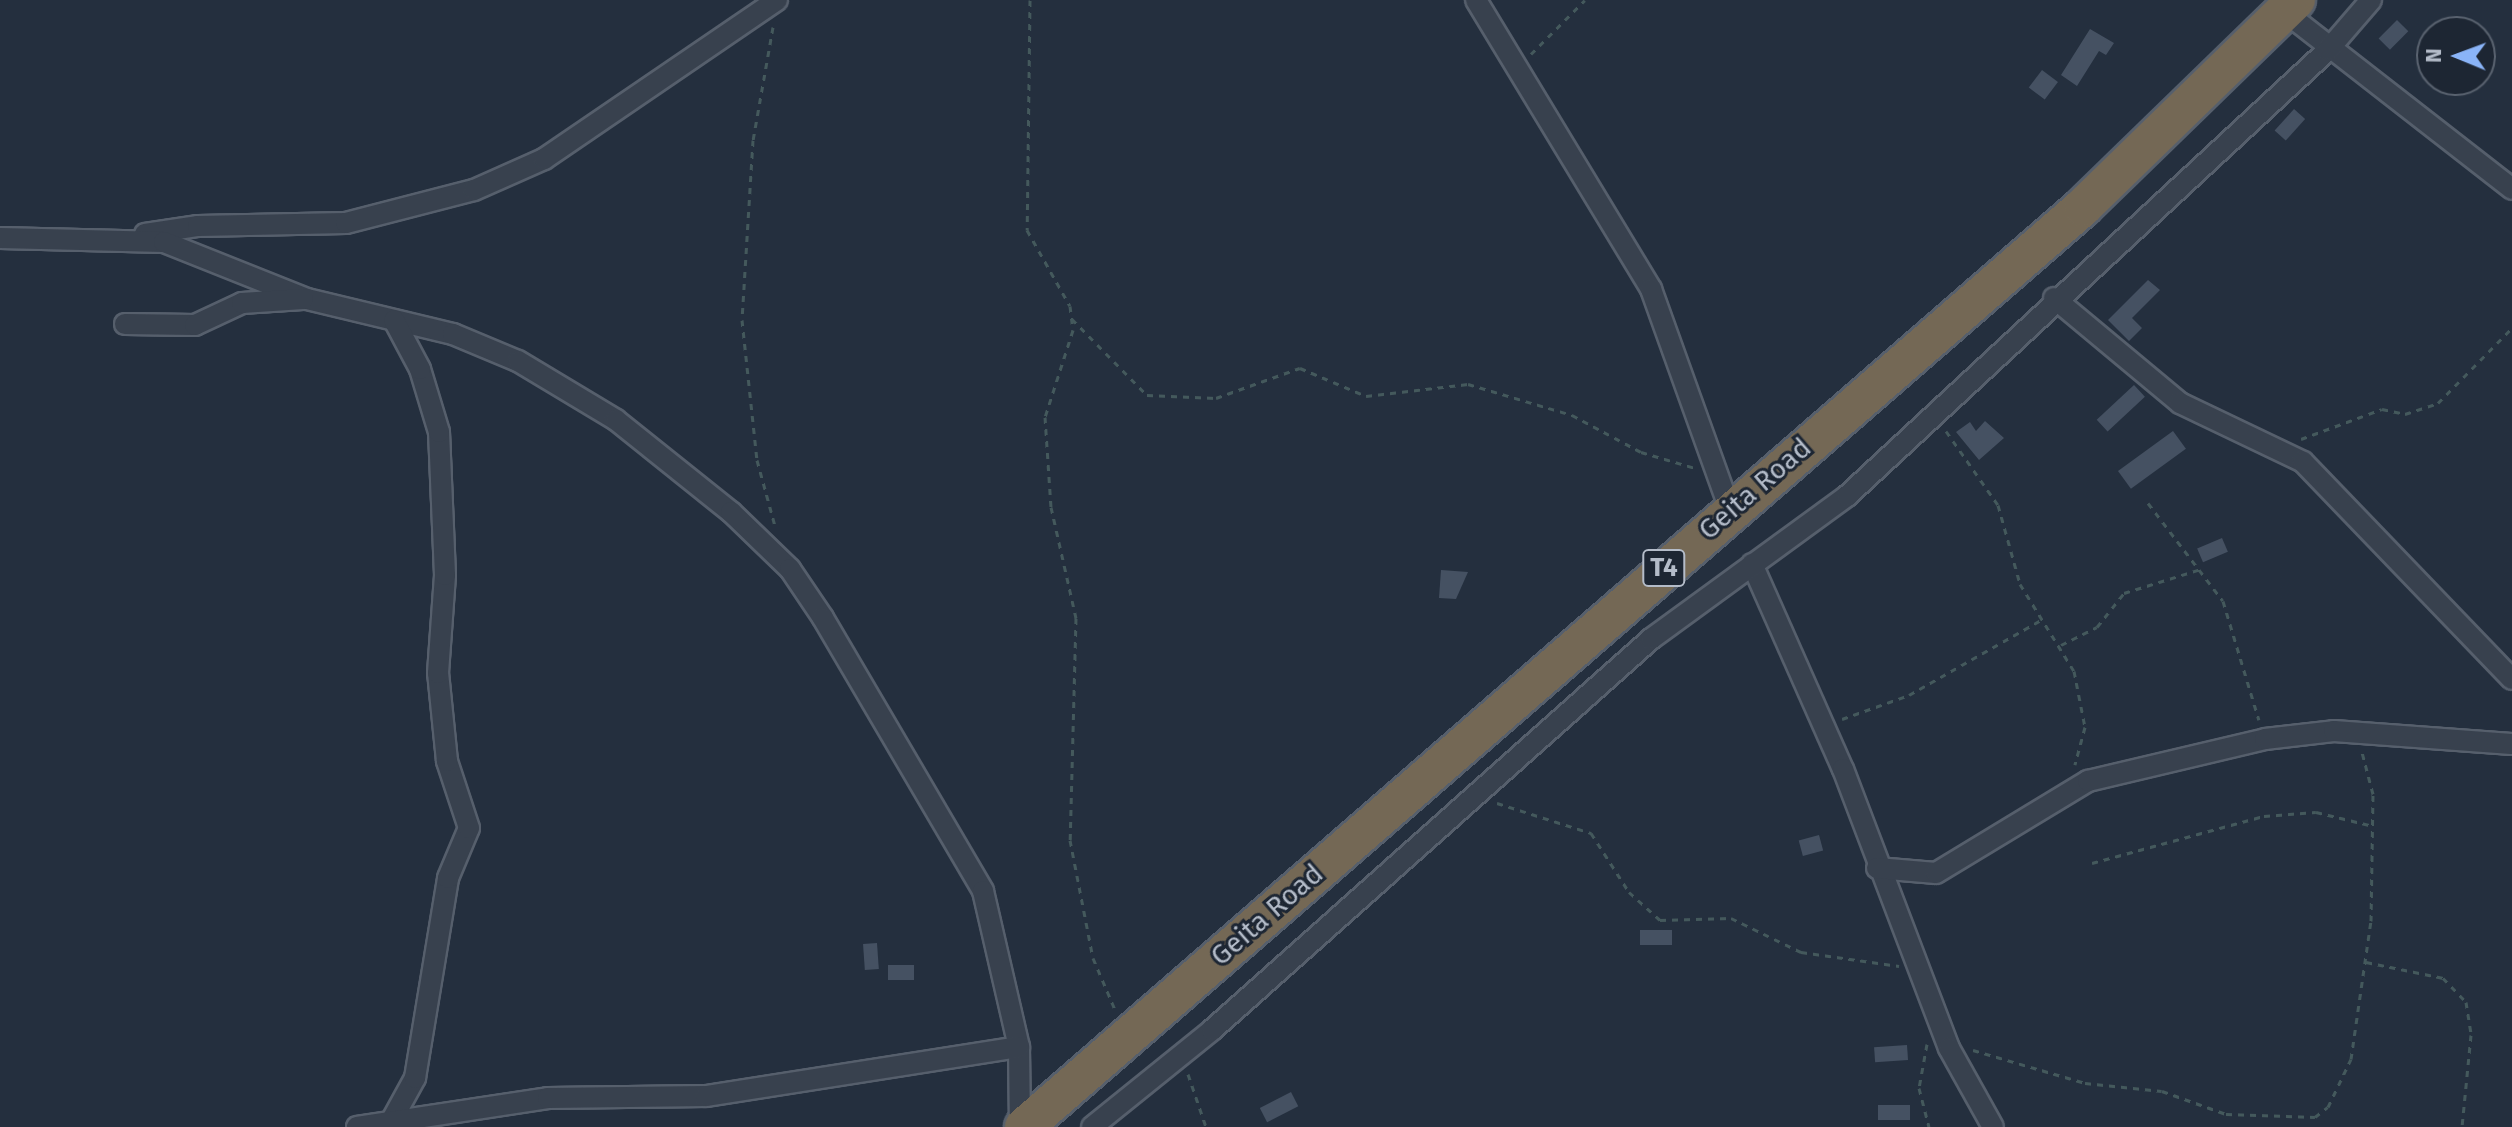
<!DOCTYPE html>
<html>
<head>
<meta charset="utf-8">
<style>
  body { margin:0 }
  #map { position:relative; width:2512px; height:1127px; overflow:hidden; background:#242f3e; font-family:"Fira Sans",sans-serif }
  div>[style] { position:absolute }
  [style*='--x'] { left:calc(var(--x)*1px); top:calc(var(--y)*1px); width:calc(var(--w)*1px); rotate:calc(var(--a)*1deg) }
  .building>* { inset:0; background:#455162; transform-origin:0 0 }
  .path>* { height:3px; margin-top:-1.5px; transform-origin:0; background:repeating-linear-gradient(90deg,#44595c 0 6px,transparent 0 12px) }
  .roads { filter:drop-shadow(2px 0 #565f6c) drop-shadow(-2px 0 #565f6c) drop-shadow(0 2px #565f6c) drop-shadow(0 -2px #565f6c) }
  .street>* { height:20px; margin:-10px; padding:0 10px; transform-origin:10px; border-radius:10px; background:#38414e }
  .highway>* { height:38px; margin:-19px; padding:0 19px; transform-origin:19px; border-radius:19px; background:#746855 }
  span { translate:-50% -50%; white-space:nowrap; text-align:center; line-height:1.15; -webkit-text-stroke:6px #1d2633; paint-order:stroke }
  .shield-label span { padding:2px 6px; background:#1d2633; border:2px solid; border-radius:6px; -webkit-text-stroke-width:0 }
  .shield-label { font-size:26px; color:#b4bcc9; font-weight:700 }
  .street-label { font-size:28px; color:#b4bcc9 }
  .north { position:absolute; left:2416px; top:16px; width:80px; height:80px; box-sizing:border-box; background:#1d2633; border:2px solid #59626f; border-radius:50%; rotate:271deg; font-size:22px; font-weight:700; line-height:32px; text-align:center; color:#b4bcc9 }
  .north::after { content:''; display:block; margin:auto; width:28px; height:36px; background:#8ab4f8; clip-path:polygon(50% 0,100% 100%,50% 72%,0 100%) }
</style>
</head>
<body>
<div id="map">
  <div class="building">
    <i style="left:2397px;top:20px;width:16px;height:26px;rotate:45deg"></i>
    <i style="clip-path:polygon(2090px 29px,2114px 43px,2106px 55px,2099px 51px,2077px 86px,2061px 75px)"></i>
    <i style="left:2042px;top:70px;width:20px;height:22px;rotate:37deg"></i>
    <i style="left:2294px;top:109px;width:15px;height:29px;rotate:42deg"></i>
    <i style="clip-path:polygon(2148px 280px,2160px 290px,2132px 318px,2142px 328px,2129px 341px,2108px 320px)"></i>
    <i style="left:2134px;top:385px;width:16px;height:51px;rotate:47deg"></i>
    <i style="clip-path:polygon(1985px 421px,2004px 438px,1979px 460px,1956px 432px,1970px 422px,1976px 431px)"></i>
    <i style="left:2173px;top:431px;width:22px;height:68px;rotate:54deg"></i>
    <i style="left:2222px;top:538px;width:15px;height:27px;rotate:67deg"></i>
    <i style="clip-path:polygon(1441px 570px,1468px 572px,1456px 599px,1439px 598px)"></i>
    <i style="left:1819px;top:835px;width:16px;height:21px;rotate:75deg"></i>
    <i style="left:1672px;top:930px;width:15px;height:32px;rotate:90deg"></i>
    <i style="left:877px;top:943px;width:26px;height:14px;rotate:86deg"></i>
    <i style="left:888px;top:965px;width:26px;height:15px"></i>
    <i style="left:1907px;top:1045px;width:15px;height:33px;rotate:86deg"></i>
    <i style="left:1291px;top:1092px;width:16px;height:35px;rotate:63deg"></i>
    <i style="left:1910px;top:1105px;width:15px;height:32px;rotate:90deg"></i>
  </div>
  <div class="path">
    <i style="--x:1030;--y:0;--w:230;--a:90.7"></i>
    <i style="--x:1027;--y:230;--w:87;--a:60.5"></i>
    <i style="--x:1070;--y:306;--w:24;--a:83"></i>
    <i style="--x:1073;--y:330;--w:91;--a:107.8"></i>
    <i style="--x:1045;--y:417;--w:90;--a:86.2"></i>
    <i style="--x:1051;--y:507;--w:114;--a:77.3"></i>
    <i style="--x:1076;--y:618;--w:222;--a:91.5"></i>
    <i style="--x:1070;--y:840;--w:120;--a:79"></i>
    <i style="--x:1093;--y:958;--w:59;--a:66.9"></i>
    <i style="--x:773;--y:27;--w:115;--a:100"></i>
    <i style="--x:753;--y:140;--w:180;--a:93.5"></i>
    <i style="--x:742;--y:320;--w:141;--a:83.9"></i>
    <i style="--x:757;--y:460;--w:68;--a:74.7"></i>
    <i style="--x:1531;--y:54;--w:76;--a:-45"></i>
    <i style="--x:1072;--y:319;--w:107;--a:45.4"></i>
    <i style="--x:1147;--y:395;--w:69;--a:2.5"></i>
    <i style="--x:1216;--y:398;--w:89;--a:-19.7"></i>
    <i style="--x:1300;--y:368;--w:72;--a:23"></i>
    <i style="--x:1366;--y:396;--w:103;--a:-6.7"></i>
    <i style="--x:1468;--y:384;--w:109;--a:16.6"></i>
    <i style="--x:1572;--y:415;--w:78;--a:28.2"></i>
    <i style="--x:1641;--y:452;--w:56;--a:16.5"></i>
    <i style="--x:1946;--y:431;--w:90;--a:54.9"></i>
    <i style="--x:1998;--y:505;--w:82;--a:74.4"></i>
    <i style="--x:2020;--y:584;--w:102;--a:58.2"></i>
    <i style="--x:2074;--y:671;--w:57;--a:78.9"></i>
    <i style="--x:2085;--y:727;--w:39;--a:105"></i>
    <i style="--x:2301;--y:439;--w:86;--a:-20.3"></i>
    <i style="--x:2382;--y:409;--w:24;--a:12"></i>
    <i style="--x:2405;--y:414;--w:35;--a:-18"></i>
    <i style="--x:2438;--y:403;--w:105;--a:-45.4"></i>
    <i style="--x:2148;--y:503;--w:123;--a:52.6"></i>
    <i style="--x:2223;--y:601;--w:124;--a:73.2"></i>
    <i style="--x:2061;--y:645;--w:40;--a:-26.6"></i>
    <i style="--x:2097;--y:627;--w:43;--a:-51.5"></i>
    <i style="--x:2124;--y:593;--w:81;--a:-17.3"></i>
    <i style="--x:1842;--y:719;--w:71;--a:-19.7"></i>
    <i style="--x:1909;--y:695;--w:152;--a:-29.6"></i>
    <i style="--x:1497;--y:803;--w:99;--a:17.7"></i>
    <i style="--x:1591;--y:833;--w:70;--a:57.2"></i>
    <i style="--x:1629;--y:892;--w:42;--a:42.1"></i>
    <i style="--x:1660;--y:920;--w:71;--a:-1.6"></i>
    <i style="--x:1731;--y:918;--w:78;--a:25.9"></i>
    <i style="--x:1801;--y:952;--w:99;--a:8.1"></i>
    <i style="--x:2092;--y:863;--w:178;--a:-15.3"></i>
    <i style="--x:2264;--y:816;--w:52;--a:-4.4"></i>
    <i style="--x:2316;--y:812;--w:59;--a:13.8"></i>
    <i style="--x:2366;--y:962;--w:79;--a:11.7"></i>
    <i style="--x:2443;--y:978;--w:33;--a:46"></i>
    <i style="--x:2466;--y:1002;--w:33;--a:81"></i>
    <i style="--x:2471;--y:1035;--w:92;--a:95.6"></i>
    <i style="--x:1927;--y:1044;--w:45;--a:100.3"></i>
    <i style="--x:1919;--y:1088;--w:40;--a:75.6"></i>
    <i style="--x:1973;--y:1050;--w:117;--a:16.4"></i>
    <i style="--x:2085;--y:1083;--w:77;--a:5.9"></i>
    <i style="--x:2162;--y:1091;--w:68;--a:19.8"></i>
    <i style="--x:2226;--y:1114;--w:89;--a:1.9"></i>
    <i style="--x:2315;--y:1117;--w:16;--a:-38"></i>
    <i style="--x:2328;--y:1107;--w:53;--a:-64.4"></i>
    <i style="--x:2351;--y:1059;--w:139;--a:-81.8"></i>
    <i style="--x:2371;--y:921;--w:127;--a:-89.1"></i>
    <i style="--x:2373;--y:794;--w:43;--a:-104.7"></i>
    <i style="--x:1188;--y:1074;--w:56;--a:71.2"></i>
  </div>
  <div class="roads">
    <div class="street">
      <i style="--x:1476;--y:0;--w:338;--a:58.8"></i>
      <i style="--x:1651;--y:289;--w:235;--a:70.3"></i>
      <i style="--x:2285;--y:12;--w:288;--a:37.9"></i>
      <i style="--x:145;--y:234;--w:54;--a:-8.6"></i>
      <i style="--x:198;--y:226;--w:148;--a:-1.2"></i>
      <i style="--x:346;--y:223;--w:132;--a:-14.5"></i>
      <i style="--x:474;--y:190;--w:77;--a:-23.9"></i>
      <i style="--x:544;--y:159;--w:282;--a:-34.3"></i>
      <i style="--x:0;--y:238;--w:164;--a:1.4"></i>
      <i style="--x:164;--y:242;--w:154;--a:21.7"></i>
      <i style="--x:307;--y:299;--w:150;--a:13.5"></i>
      <i style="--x:453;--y:334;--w:70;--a:22.6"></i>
      <i style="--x:518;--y:361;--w:114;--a:31"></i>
      <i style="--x:616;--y:420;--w:147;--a:38.7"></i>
      <i style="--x:731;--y:512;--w:82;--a:44"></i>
      <i style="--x:790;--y:569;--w:59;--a:56"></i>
      <i style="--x:823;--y:618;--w:316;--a:59.6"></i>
      <i style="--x:983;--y:891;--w:160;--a:77"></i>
      <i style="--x:1019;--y:1047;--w:80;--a:89.3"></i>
      <i style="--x:2054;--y:298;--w:164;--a:39.8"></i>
      <i style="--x:2180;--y:403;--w:136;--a:25.6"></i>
      <i style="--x:2303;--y:462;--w:301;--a:46.1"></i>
      <i style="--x:125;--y:324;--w:70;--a:0.8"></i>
      <i style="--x:195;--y:325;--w:52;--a:-25.1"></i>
      <i style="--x:242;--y:303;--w:61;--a:-3.8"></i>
      <i style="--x:1752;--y:564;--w:224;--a:66.1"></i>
      <i style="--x:1843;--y:769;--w:298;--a:69.2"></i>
      <i style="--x:1949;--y:1048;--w:90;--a:60.9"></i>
      <i style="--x:1877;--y:868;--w:59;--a:4.8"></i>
      <i style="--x:1936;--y:873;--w:178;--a:-31.2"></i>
      <i style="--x:2088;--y:781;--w:182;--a:-13.3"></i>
      <i style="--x:2265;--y:739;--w:69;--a:-6.6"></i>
      <i style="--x:2334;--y:731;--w:178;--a:4.2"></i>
      <i style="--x:393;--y:1118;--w:46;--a:-61.2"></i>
      <i style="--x:415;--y:1078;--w:203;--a:-80.6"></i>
      <i style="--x:448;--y:878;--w:54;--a:-67.2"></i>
      <i style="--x:469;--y:828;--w:71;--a:-108.2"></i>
      <i style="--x:447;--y:761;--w:88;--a:-95.8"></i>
      <i style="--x:438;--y:673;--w:98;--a:-85.9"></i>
      <i style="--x:445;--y:575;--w:143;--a:-92.4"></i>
      <i style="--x:439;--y:432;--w:66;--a:-106.8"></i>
      <i style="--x:420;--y:369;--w:55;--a:-118"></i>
      <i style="--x:357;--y:1127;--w:193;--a:-8.6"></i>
      <i style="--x:548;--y:1098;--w:158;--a:-0.7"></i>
      <i style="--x:706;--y:1096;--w:317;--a:-8.9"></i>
      <i style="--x:1092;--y:1127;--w:154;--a:-38.9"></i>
      <i style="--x:1212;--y:1030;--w:588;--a:-41.69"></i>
      <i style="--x:1651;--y:639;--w:243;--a:-36.1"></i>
      <i style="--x:1847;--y:496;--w:656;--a:-42.84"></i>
      <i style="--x:2328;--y:50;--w:66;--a:-49.3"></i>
    </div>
    <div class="highway">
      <i style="--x:1024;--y:1127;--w:1403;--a:-40.98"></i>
      <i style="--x:2083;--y:207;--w:297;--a:-44.2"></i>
    </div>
  </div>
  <div class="shield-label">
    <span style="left:1664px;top:568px">T4</span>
  </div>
  <div class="street-label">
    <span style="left:1755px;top:489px;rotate:-41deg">Geita Road</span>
    <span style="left:1267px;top:915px;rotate:-41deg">Geita Road</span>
  </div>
  <div class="north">N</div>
</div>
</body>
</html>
